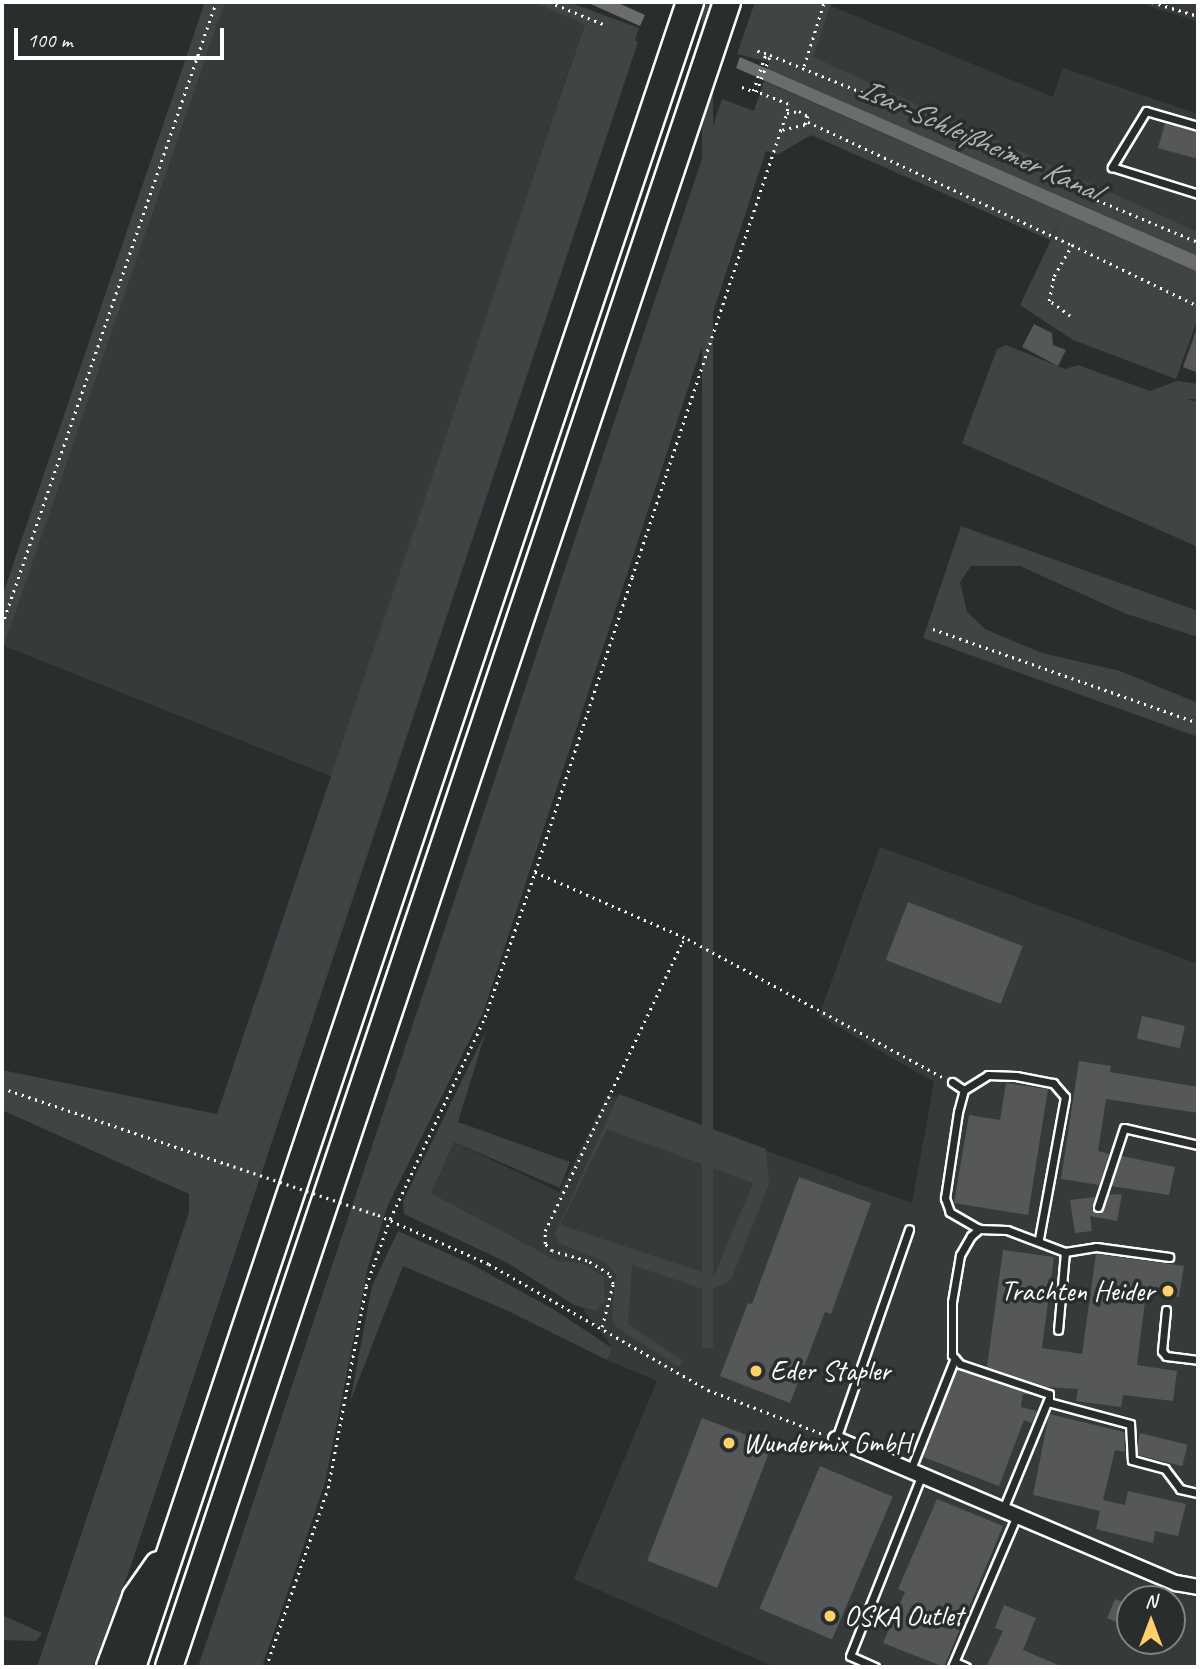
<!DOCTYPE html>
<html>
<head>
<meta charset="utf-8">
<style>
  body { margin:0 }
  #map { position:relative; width:1200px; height:1669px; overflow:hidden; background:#2a2d2e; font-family:Caveat,sans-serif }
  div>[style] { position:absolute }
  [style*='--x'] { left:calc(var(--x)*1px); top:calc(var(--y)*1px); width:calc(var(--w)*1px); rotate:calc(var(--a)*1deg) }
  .built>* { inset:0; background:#373a3b }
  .green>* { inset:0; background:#414445; transform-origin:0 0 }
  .water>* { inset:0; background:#6a6c6d }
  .building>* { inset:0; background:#555758; transform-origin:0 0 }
  .path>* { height:2.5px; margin-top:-1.25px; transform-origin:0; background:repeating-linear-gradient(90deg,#fff 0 2px,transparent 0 7px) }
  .roads { filter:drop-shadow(2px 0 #fff) drop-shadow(-2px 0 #fff) drop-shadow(0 2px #fff) drop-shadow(0 -2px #fff) }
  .service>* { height:7px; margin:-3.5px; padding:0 3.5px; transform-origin:3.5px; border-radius:3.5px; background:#2a2d2e }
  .minor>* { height:14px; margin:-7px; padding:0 7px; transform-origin:7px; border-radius:7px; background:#2a2d2e }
  .motorway>* { height:26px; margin:-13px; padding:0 13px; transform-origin:13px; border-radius:13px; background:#2a2d2e }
  .path-bridge>* { height:2.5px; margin-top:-1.25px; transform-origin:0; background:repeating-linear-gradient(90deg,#fff 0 2px,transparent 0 7px) }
  .dots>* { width:19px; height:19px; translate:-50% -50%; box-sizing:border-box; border:4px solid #2a2d2e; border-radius:50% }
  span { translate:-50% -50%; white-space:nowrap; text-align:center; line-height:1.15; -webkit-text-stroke:7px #2a2d2e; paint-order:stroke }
  .poi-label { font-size:28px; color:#fff }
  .right { translate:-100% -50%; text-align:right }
  .left { translate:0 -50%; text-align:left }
  .water-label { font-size:30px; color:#b4b6b6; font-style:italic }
  .frame { position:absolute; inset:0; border:4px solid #fff; pointer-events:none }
  .north { position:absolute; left:1116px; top:1585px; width:70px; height:70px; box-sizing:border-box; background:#2a2d2e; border:2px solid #7f8182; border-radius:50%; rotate:0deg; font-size:19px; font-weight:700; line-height:28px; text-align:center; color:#fff }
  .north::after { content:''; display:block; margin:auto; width:24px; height:32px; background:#ffd166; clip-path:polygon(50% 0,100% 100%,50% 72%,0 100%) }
  .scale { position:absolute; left:14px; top:28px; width:210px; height:32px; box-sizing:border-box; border:4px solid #fff; border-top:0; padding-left:9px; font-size:21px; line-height:24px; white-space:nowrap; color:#fff; -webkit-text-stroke:5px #2a2d2e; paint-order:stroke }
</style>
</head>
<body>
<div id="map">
  <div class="built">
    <i style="clip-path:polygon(225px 2px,533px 2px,585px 23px,333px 777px,4px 646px)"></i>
    <i style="clip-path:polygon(1137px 2px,1198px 2px,1198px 22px)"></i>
    <i style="clip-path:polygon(831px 6px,1053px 97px,1063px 68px,1198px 114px,1198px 232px,812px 57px)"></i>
    <i style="clip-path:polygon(evenodd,880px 847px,1198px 964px,1198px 1667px,775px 1667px,574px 1579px,657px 1381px,607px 1360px,612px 1347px,582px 1308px,595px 1311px,582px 1263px,558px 1261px,431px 1193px,454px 1142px,559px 1192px,608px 1094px,912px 1203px,934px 1082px,819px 1016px,880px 847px,1130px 1599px,1172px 1599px,1172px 1641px,1130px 1641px,1130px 1599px)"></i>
  </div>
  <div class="green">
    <i style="clip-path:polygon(205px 2px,225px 2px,2px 652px,2px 597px)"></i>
    <i style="clip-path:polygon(533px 2px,568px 2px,639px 28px,635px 40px,638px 42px,129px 1571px,93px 1667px,37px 1667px,189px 1212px,189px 1194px,2px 1110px,2px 1070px,217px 1114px,585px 24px)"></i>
    <i style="left:702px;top:2px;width:11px;height:1346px"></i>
    <i style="clip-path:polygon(755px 2px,832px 2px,813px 57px,1198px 232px,1198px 256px,767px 69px,769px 62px,737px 54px)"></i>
    <i style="clip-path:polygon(764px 81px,1198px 272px,1198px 318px,1176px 379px,1073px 340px,1020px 305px,1060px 221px,1050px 240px,811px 135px,777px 155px,766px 151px,483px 1013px,388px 1205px,368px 1267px,325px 1483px,262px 1667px,198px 1667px,722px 99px,754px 111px)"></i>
    <i style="clip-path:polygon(1006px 345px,1065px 369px,1078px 365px,1150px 391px,1177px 381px,1198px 384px,1198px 399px,1187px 399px,1198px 402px,1198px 547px,962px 443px,997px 349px)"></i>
    <i style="clip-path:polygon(961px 526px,1198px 611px,1198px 637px,1124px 613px,1020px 566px,971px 566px,960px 582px,967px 612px,985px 629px,1042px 653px,1120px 671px,1198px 703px,1198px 737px,923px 638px)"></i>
    <i style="clip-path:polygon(486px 1031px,458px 1122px,570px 1162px,560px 1188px,454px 1142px,431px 1193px,558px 1261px,582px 1263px,604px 1277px,605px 1301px,595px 1311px,574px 1305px,506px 1262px,404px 1214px,403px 1201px)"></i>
    <i style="clip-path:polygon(evenodd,619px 1094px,766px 1149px,769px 1184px,731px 1280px,709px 1291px,632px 1265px,628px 1324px,682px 1360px,679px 1367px,616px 1327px,612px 1319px,616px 1275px,605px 1262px,559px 1243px,555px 1233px,619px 1094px,607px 1129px,753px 1183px,714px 1276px,560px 1225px,607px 1129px)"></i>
    <i style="clip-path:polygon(398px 1231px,471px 1264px,553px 1309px,612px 1348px,607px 1360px,504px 1309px,403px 1266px,350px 1402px,372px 1286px)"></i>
    <i style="clip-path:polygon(2px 1615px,42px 1633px,36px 1641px,2px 1640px)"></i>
  </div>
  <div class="water">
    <i style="clip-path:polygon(586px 2px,616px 2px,645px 15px,640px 26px)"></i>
    <i style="clip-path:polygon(740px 57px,1198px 256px,1198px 272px,736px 68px)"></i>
  </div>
  <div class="building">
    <i style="clip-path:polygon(1165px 123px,1198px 132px,1198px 159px,1158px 148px)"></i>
    <i style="clip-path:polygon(1034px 324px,1052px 333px,1053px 345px,1066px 350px,1058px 366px,1022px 347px)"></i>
    <i style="clip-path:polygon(1197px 328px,1198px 328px,1198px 373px,1183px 367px)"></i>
    <i style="left:908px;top:902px;width:123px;height:62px;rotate:21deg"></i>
    <i style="left:1142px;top:1016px;width:44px;height:23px;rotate:13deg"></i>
    <i style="clip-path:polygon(1079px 1061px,1111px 1066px,1110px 1072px,1198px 1087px,1198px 1113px,1106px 1099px,1098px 1151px,1109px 1154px,1099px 1185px,1061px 1179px)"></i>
    <i style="clip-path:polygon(1006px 1083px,1048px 1089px,1028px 1215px,954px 1203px,969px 1115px,1000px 1120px)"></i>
    <i style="clip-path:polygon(1121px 1156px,1175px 1167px,1169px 1195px,1111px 1186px)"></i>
    <i style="clip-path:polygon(799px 1177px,871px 1203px,831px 1314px,825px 1312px,790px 1403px,720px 1376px,748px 1303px,752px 1304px)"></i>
    <i style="clip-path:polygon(1122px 1194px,1117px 1221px,1090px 1216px,1092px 1231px,1075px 1233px,1070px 1200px,1095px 1197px,1092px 1209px,1099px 1213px,1108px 1195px)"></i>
    <i style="clip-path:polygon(1003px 1250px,1054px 1257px,1042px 1348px,1082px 1354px,1096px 1254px,1184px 1266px,1179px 1297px,1146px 1293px,1137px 1365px,1177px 1371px,1173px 1401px,1123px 1395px,1121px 1407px,1076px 1401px,1078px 1389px,1047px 1387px,987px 1367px)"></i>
    <i style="clip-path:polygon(957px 1369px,1034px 1395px,1023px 1394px,1021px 1407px,1037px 1411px,1032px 1423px,1024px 1420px,999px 1486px,923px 1457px)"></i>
    <i style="clip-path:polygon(1049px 1414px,1124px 1432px,1125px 1452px,1115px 1450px,1103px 1500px,1125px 1505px,1128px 1491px,1186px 1504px,1178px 1536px,1155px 1531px,1153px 1543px,1096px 1529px,1100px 1511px,1033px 1495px)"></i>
    <i style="left:702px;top:1418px;width:75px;height:153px;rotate:21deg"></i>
    <i style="left:1140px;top:1433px;width:49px;height:22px;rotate:14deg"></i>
    <i style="left:820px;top:1466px;width:79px;height:155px;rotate:23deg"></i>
    <i style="clip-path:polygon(937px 1499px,1003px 1526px,944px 1667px,883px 1643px,905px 1592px,898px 1589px)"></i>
    <i style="clip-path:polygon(1115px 1599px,1130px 1605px,1130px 1628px,1107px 1618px)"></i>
    <i style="clip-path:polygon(1004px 1605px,1036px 1618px,1023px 1650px,1063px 1667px,986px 1667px,1003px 1631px,995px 1628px)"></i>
  </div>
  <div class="path">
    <i style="--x:549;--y:2;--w:58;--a:22.2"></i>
    <i style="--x:1152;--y:2;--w:48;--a:16.9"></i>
    <i style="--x:804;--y:66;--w:67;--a:-72.6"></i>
    <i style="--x:742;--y:87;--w:12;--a:20"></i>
    <i style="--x:753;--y:91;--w:39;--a:-71"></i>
    <i style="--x:766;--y:54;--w:13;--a:-162"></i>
    <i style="--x:787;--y:111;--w:7;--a:-82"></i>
    <i style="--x:788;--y:104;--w:34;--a:-159"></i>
    <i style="--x:756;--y:92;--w:40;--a:-69"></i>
    <i style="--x:770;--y:55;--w:287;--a:22.1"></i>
    <i style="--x:1036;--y:163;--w:71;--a:31.2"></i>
    <i style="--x:1097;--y:200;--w:109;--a:22.6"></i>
    <i style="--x:808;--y:122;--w:291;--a:25"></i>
    <i style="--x:1070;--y:316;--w:26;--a:-144"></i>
    <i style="--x:1049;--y:301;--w:25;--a:-79"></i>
    <i style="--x:1054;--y:276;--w:36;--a:-60"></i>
    <i style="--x:1072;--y:245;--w:140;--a:25.8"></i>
    <i style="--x:2;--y:625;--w:659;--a:-71.04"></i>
    <i style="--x:933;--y:629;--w:281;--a:19.5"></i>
    <i style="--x:535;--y:872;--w:167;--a:23.6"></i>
    <i style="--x:2;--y:1088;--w:237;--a:18.7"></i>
    <i style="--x:378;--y:1215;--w:121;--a:23.8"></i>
    <i style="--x:489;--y:1264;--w:253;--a:29.9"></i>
    <i style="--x:708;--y:1390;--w:123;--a:20.9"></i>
    <i style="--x:602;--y:1327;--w:44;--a:-75.7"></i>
    <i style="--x:613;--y:1284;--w:11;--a:-112"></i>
    <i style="--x:609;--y:1274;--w:26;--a:-149"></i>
    <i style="--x:587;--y:1261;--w:36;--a:-164"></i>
    <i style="--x:552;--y:1251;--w:10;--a:-135"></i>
    <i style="--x:545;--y:1244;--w:13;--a:-90"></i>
    <i style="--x:545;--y:1231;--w:320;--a:-64.6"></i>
    <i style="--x:682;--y:942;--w:7;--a:-27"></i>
    <i style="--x:688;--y:939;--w:289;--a:28.5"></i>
    <i style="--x:266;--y:1667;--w:189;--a:-70.9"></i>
    <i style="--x:328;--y:1488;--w:206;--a:-79.3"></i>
    <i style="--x:366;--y:1286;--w:71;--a:-70.3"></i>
    <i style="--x:390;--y:1219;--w:223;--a:-64.8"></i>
    <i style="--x:485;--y:1017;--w:153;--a:-71"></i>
    <i style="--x:535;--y:872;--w:311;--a:-71.8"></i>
    <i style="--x:632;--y:577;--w:470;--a:-71.6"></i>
    <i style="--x:780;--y:131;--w:19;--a:-69"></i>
    <i style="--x:787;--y:113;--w:12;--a:-9"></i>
    <i style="--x:799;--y:111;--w:10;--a:29"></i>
    <i style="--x:808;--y:116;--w:9;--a:108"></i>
    <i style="--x:805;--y:125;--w:26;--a:167"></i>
  </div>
  <div class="roads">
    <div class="service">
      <i style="--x:1198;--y:126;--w:54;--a:-163.9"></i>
      <i style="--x:1146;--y:111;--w:66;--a:121.3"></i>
      <i style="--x:1112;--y:167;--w:90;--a:17.4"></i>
      <i style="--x:952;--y:1082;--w:14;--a:34"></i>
      <i style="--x:1098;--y:1207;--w:83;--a:-71.8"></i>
      <i style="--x:1124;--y:1128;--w:76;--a:12.9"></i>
      <i style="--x:979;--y:1229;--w:34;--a:-150"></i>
      <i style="--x:950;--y:1212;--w:15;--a:-110"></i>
      <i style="--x:945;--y:1198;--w:87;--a:-81.4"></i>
      <i style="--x:958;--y:1112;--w:23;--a:-75"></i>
      <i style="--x:964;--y:1090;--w:28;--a:-32"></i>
      <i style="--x:988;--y:1075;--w:28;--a:2"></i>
      <i style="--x:1016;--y:1076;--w:38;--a:11"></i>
      <i style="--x:1053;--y:1083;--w:18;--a:49"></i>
      <i style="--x:1065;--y:1097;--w:144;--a:100.4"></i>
      <i style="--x:1065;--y:1252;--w:31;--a:-9"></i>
      <i style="--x:1096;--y:1247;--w:74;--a:7.8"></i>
      <i style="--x:1166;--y:1310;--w:41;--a:95.6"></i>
      <i style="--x:1162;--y:1351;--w:6;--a:51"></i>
      <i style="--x:1166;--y:1356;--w:32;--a:7"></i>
      <i style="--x:1048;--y:1402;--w:85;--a:15"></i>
      <i style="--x:1130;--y:1424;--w:36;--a:87"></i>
      <i style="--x:1132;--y:1460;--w:34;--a:15"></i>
      <i style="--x:1165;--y:1469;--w:25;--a:53"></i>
      <i style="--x:1180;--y:1489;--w:18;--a:13"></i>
      <i style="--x:836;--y:1439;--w:222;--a:-70.8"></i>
      <i style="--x:911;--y:1469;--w:119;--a:-68.4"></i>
      <i style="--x:1004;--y:1507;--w:118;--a:-67.6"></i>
      <i style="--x:1049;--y:1398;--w:4;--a:-90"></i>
      <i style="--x:1049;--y:1394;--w:94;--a:-161.4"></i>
      <i style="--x:960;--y:1364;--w:12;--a:-132"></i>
      <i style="--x:952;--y:1355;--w:53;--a:-90"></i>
      <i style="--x:952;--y:1302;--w:48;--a:-80.3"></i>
      <i style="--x:960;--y:1255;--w:22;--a:-60"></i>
      <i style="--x:971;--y:1236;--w:11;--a:-41"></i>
      <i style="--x:979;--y:1229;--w:28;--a:2"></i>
      <i style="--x:1007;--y:1230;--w:62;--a:20.8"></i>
      <i style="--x:1065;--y:1252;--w:78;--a:95.1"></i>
      <i style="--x:955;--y:1662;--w:12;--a:24"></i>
      <i style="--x:875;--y:1667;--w:27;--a:-156"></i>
      <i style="--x:850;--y:1656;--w:196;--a:-68.4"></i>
      <i style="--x:952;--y:1667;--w:168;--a:-66.8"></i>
    </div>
    <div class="minor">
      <i style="--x:836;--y:1439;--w:369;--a:23"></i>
      <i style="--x:1176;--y:1583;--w:22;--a:10"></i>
    </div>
    <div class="motorway">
      <i style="--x:110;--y:1667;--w:75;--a:-69.6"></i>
      <i style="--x:136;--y:1597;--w:39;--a:-55"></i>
      <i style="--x:132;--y:1667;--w:1756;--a:-71.47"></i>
      <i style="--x:169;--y:1667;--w:1756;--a:-71.47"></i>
    </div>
  </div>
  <div class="path-bridge">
    <i style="--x:227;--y:1164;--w:159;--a:18.7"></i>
  </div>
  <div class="dots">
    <i style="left:1168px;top:1291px;background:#ffd166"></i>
    <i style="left:756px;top:1371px;background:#ffd166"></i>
    <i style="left:729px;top:1443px;background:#ffd166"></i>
    <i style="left:830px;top:1616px;background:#ffd166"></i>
  </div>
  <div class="poi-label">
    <span class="right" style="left:1154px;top:1291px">Trachten Heider</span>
    <span class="left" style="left:770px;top:1371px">Eder Stapler</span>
    <span class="left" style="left:743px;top:1443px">Wundermix GmbH</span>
    <span class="left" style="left:844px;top:1616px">OSKA Outlet</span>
  </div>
  <div class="water-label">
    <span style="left:979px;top:139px;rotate:24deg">Isar-Schleißheimer Kanal</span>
  </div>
  <div class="frame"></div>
  <div class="north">N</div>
  <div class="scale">100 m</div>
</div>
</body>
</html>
